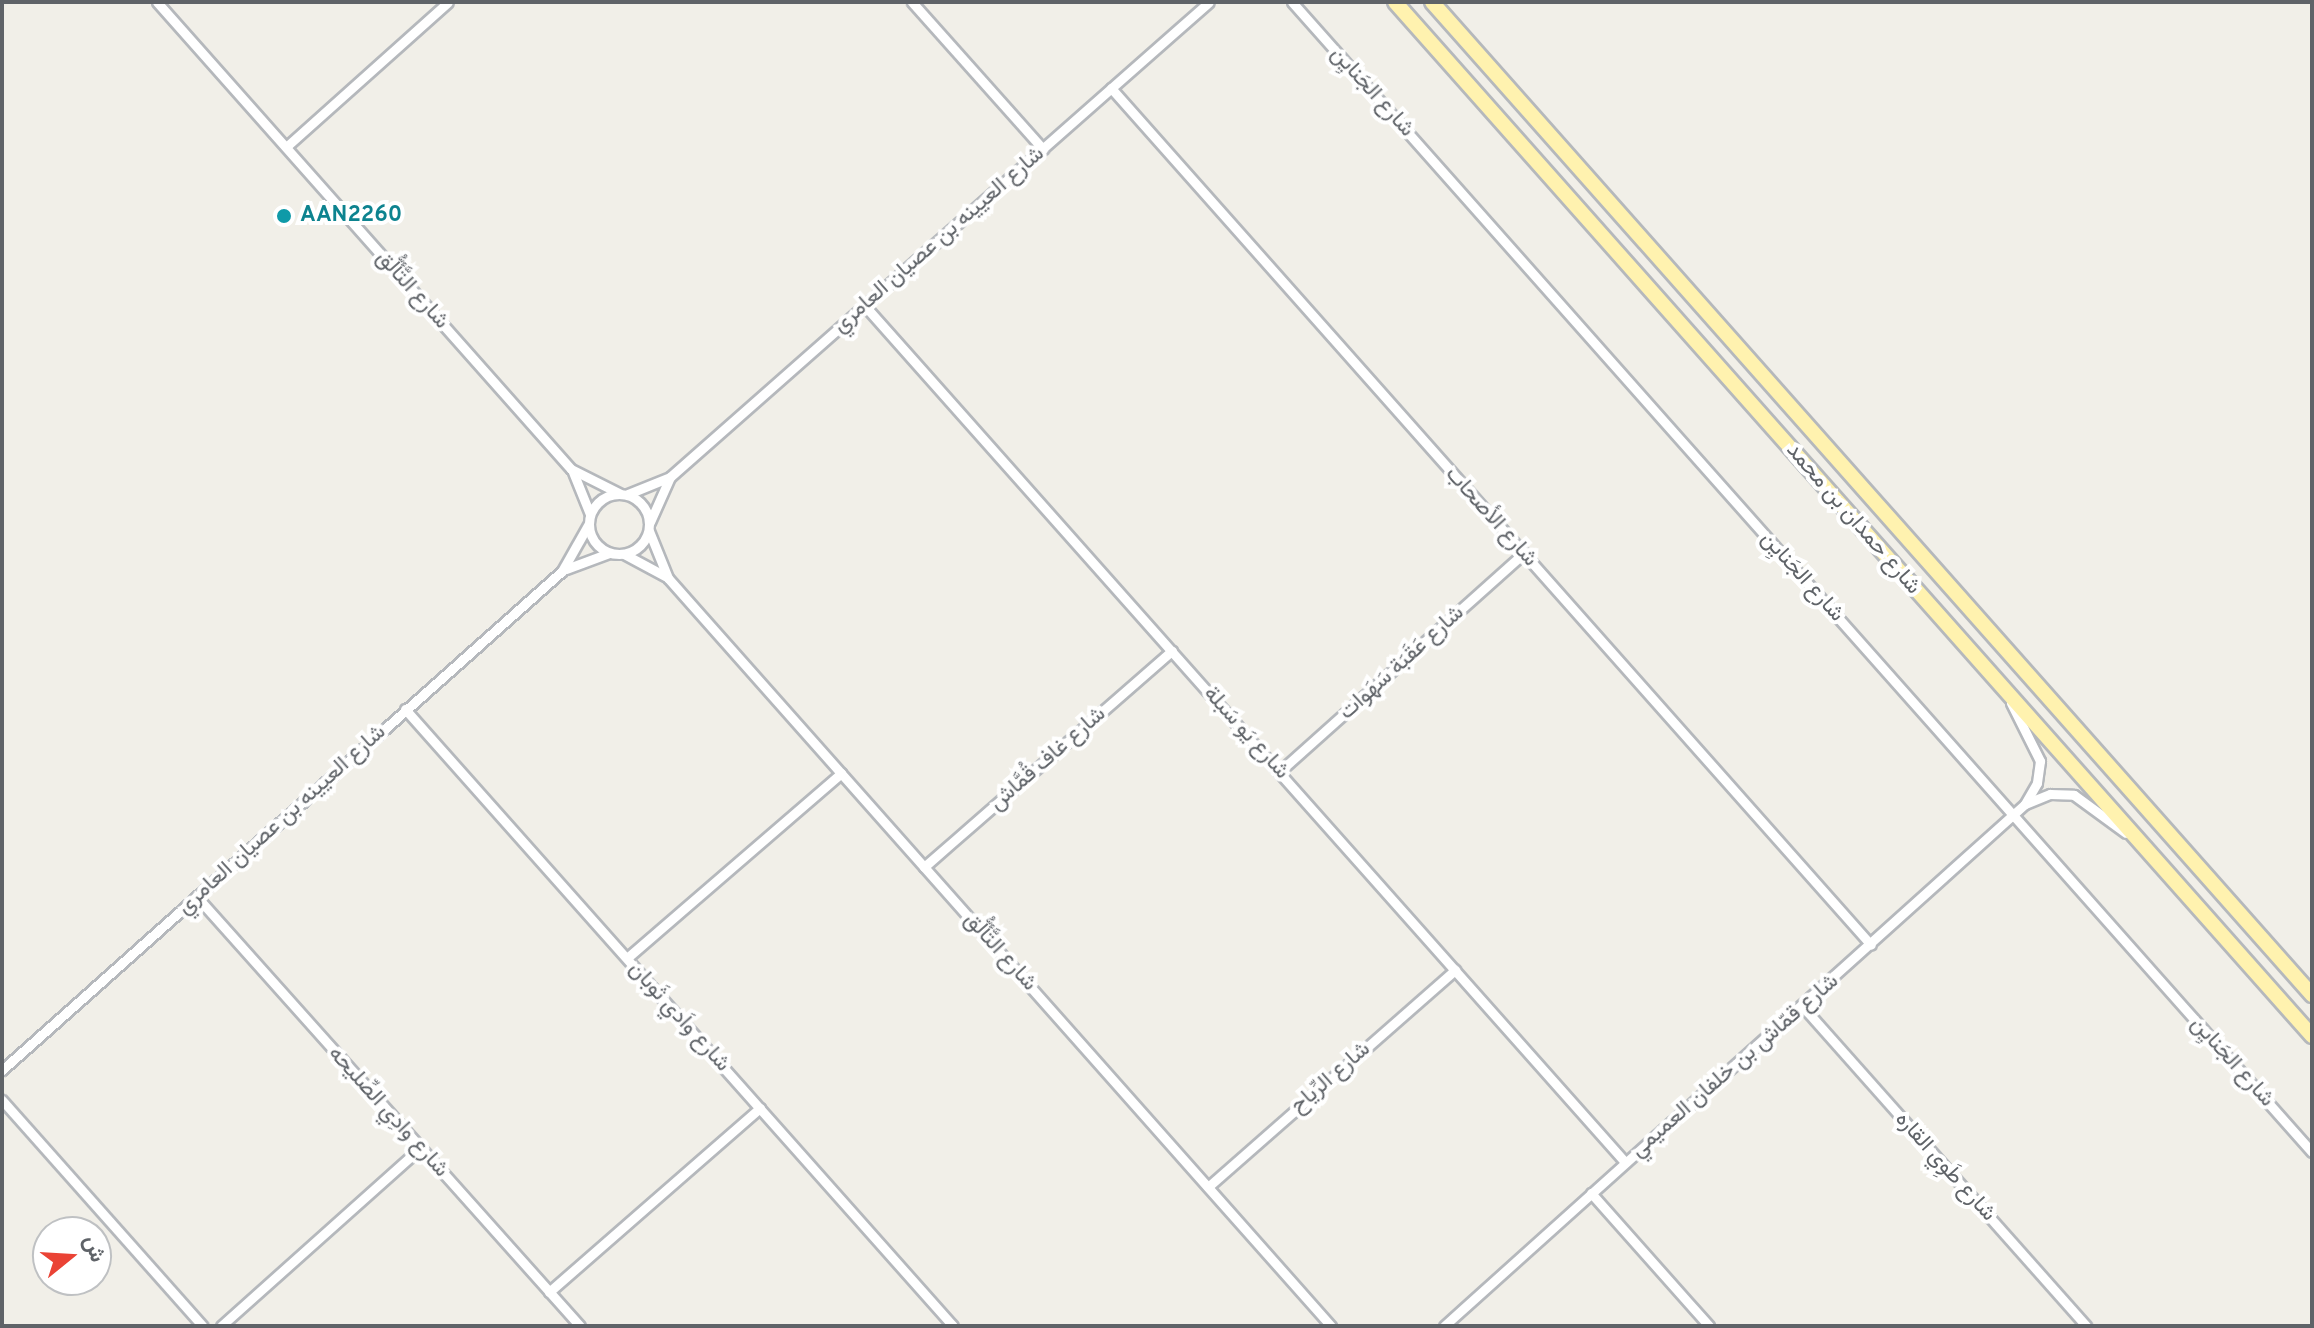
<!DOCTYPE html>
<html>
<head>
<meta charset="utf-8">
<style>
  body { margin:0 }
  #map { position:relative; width:2314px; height:1328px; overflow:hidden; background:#f1efe8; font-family:Overpass,Vazirmatn,sans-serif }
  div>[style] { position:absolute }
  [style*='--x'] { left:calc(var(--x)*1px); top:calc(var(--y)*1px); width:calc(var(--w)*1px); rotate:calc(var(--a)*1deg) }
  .roads { filter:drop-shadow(2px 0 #b5b8bc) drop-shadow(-2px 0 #b5b8bc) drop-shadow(0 2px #b5b8bc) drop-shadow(0 -2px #b5b8bc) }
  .minor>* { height:9px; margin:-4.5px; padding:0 4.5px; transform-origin:4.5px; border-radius:4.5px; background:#fff }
  .minor>.ring { margin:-4.5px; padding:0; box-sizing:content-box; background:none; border:9px solid #fff; border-radius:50% }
  .primary>* { height:14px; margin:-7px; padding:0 7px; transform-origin:7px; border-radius:7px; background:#fff2af }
  .dots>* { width:22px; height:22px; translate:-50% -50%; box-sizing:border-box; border:4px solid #fff; border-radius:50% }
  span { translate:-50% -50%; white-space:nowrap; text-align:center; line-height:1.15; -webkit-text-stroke:8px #fff; paint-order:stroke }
  .street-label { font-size:22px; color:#5f6368 }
  .culture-label { font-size:22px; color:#0d838f; font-weight:700 }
  .left { translate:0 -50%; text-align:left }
  .frame { position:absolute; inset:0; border:4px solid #5f6368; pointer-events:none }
  .north { position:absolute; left:32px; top:1216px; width:80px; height:80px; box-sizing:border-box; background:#fff; border:2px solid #bfc1c3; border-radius:50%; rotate:72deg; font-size:22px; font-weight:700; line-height:32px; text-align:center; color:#5f6368 }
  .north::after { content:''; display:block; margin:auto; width:28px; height:36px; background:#ea4335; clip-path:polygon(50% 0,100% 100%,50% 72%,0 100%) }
</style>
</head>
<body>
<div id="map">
  <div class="roads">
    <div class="minor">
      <i style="--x:157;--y:2;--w:624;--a:48.44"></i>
      <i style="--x:571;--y:469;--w:54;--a:26.6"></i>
      <i style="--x:912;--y:2;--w:197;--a:48.3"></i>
      <i style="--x:1292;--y:2;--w:1537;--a:48.43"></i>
      <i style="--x:1111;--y:88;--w:1145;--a:48.43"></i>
      <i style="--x:286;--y:147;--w:217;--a:-41.8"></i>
      <i style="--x:865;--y:306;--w:1145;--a:48.4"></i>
      <i style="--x:573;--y:472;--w:45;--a:68"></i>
      <i class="ring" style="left:589px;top:494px;width:51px;height:51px"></i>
      <i style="--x:628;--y:494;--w:45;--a:-22"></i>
      <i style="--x:670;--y:477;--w:718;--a:-41.39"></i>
      <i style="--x:650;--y:522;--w:49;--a:-66"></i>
      <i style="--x:649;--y:531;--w:51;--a:68"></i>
      <i style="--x:668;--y:578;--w:1000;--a:48.45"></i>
      <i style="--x:624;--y:554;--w:47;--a:28.2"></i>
      <i style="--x:566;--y:569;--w:46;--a:-20.4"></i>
      <i style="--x:2011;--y:703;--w:65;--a:63.4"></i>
      <i style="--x:2040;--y:761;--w:22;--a:98"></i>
      <i style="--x:2037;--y:783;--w:24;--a:120"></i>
      <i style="--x:405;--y:709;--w:825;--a:48.39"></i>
      <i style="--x:1279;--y:772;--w:329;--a:-41.8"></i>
      <i style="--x:924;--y:867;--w:329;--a:-41.1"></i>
      <i style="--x:197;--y:897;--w:575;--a:48.24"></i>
      <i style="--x:627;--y:958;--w:283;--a:-40.8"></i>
      <i style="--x:1804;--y:1008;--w:425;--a:48.4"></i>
      <i style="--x:2;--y:1070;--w:750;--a:-41.7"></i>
      <i style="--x:562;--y:571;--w:53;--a:-60.5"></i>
      <i style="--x:2;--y:1100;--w:302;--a:48.4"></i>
      <i style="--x:1208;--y:1187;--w:329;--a:-41.3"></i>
      <i style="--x:1591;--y:1193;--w:178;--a:48.4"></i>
      <i style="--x:549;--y:1292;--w:280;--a:-41.1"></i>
      <i style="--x:221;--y:1326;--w:267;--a:-41.8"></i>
      <i style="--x:1444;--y:1326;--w:781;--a:-41.94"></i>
      <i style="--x:2025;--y:804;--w:27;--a:-22"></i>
      <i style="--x:2050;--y:794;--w:24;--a:2"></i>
      <i style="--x:2074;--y:795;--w:64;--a:36.2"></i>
    </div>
    <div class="primary">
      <i style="--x:1395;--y:2;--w:1382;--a:48.43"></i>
      <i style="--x:1432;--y:2;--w:1327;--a:48.45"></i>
    </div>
  </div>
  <div class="dots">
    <i style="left:284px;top:216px;background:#0f9aa8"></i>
  </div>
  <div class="street-label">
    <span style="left:1372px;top:92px;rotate:48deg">شارع الجَنايِن</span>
    <span style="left:939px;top:240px;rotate:-41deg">شارع العيينه بن عصيان العامري</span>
    <span style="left:412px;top:290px;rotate:48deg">شارع التَّألُّق</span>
    <span style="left:1491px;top:517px;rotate:48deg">شارع الأصحاب</span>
    <span style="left:1853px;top:519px;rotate:49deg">شارع حمدان بن محمد</span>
    <span style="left:1802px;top:577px;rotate:48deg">شارع الجَنايِن</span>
    <span style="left:1402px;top:663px;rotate:-42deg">شارع عَقَبَة سَهَوات</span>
    <span style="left:1246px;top:733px;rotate:48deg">شارع يَو سَبلة</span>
    <span style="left:1048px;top:759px;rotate:-41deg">شارع غاف قُمَّاش</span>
    <span style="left:282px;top:820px;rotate:-42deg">شارع العيينه بن عصيان العامري</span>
    <span style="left:1000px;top:952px;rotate:48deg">شارع التَّألُّق</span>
    <span style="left:679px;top:1017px;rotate:48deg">شارع واَدي ثَوبان</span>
    <span style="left:2232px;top:1062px;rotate:48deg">شارع الجَنايِن</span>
    <span style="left:1735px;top:1066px;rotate:-41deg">شارع قمّاش بن خلفان العميمي</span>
    <span style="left:1331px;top:1078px;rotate:-41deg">شارع الرِّياح</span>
    <span style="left:388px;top:1112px;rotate:48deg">شارع وادِي الصِّليحه</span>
    <span style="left:1945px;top:1167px;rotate:48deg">شارع طَوِي القاره</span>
  </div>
  <div class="culture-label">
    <span class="left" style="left:300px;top:216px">AAN2260</span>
  </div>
  <div class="frame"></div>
  <div class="north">ش</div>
</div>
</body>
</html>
